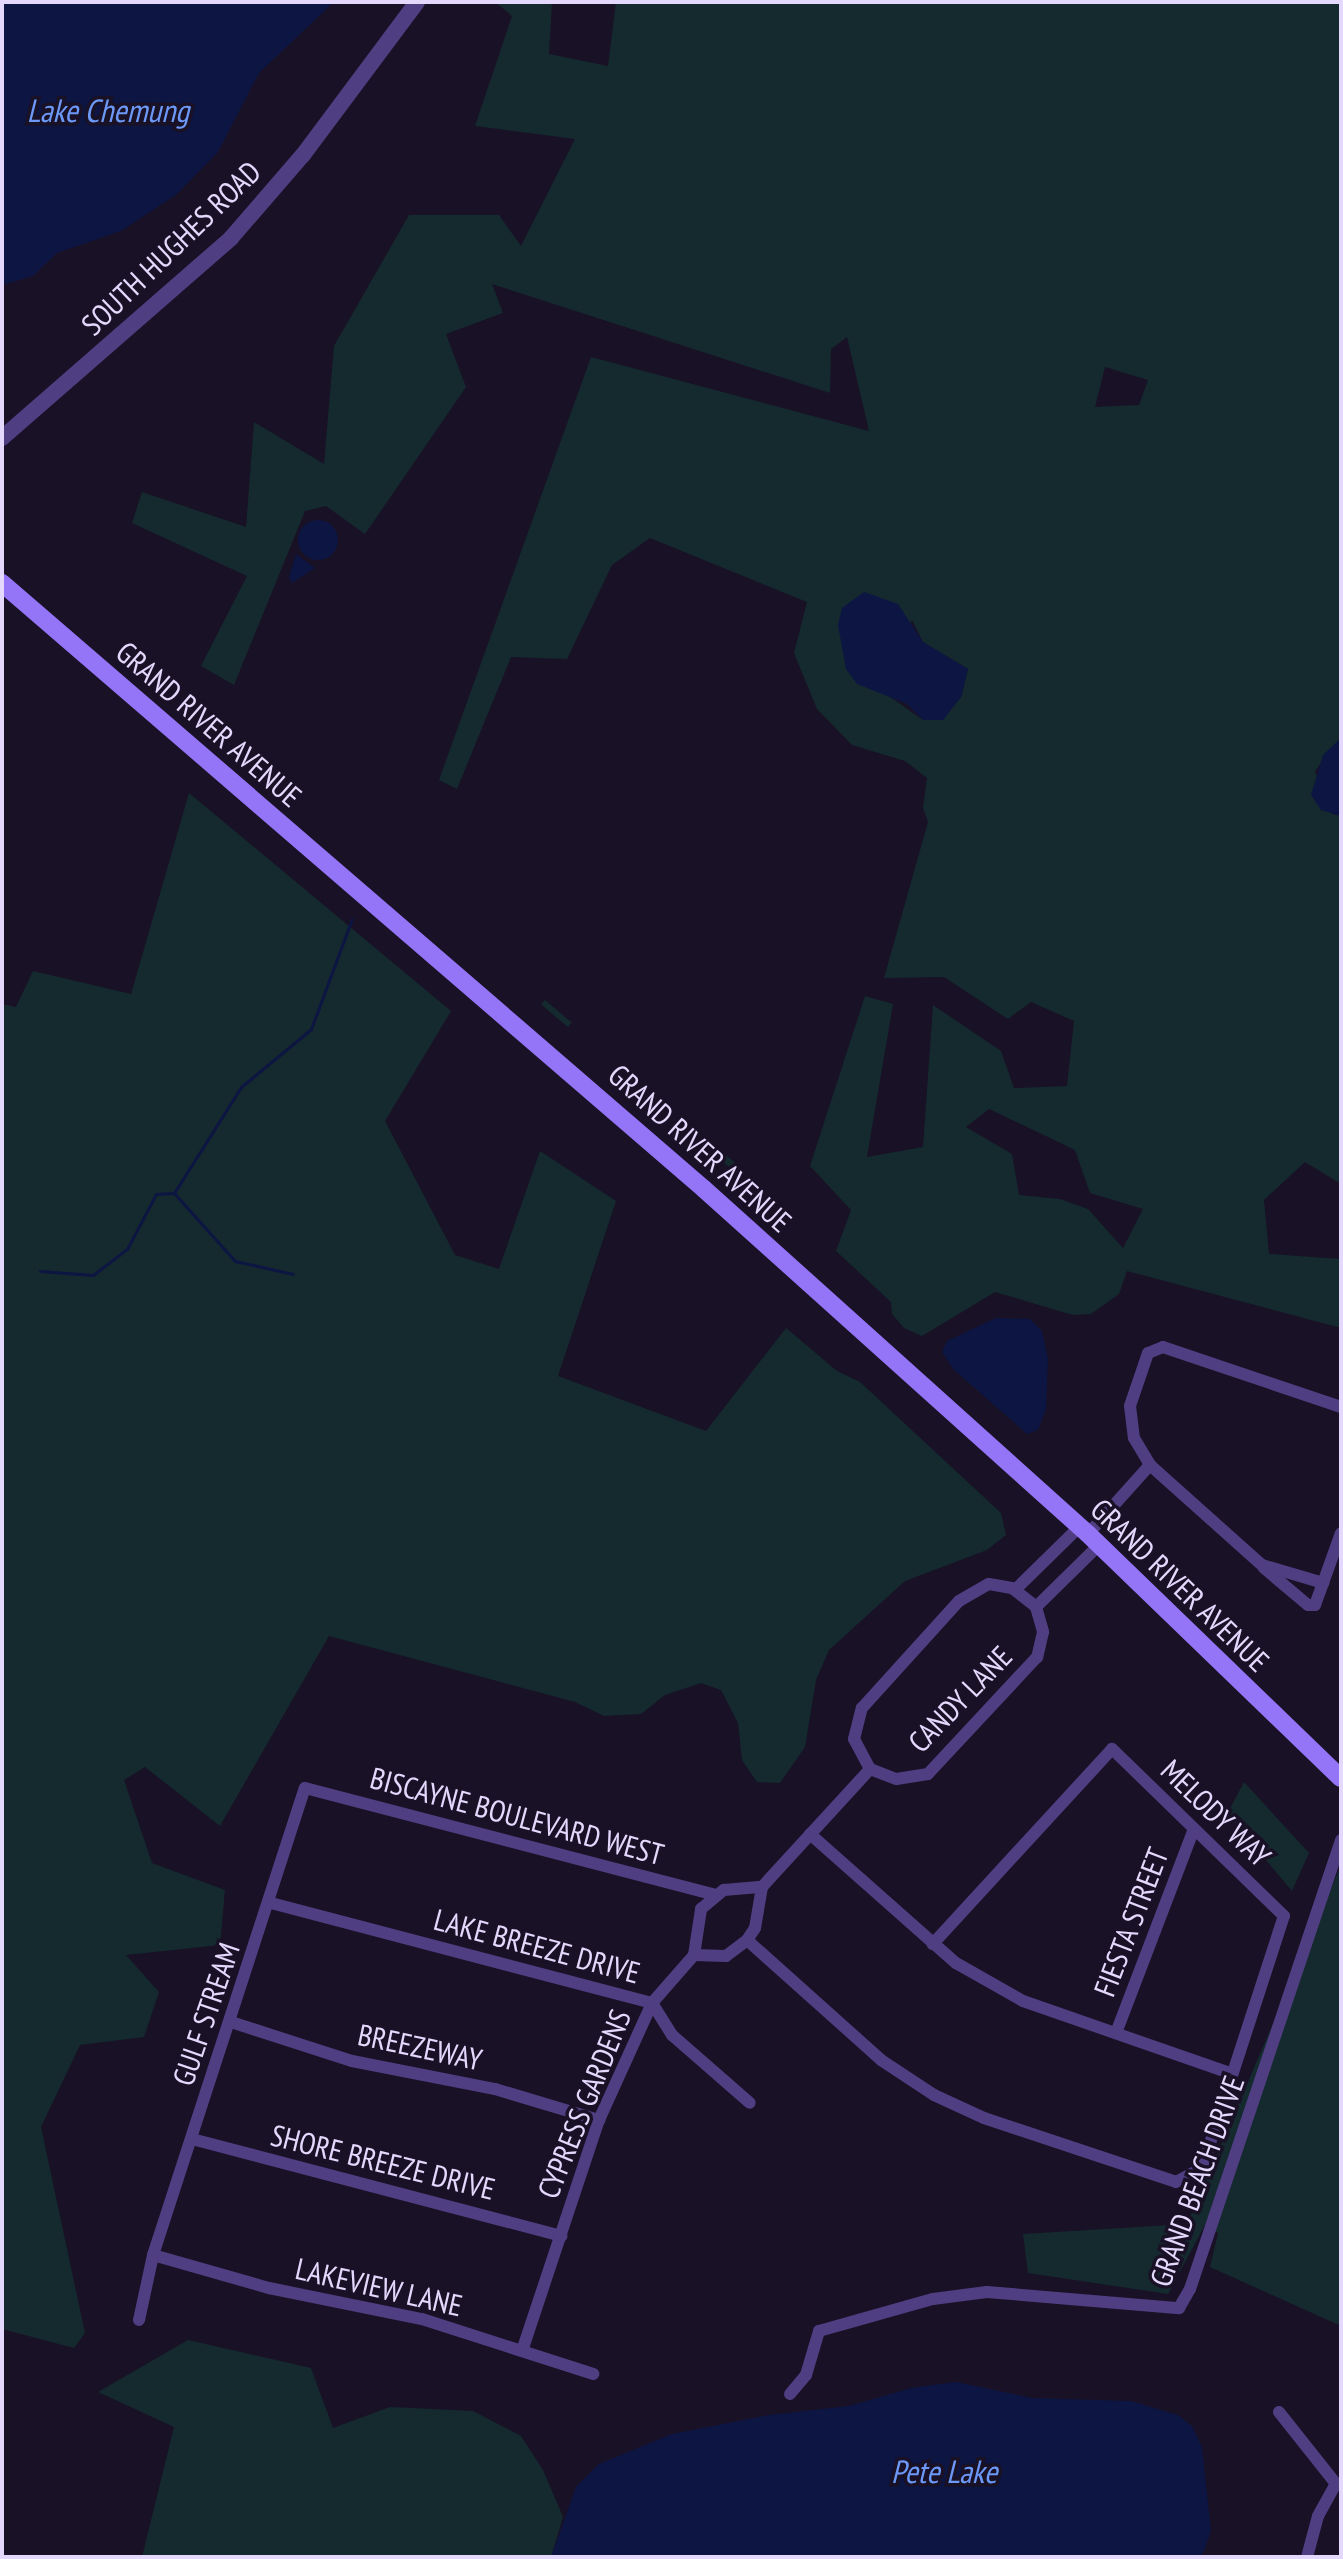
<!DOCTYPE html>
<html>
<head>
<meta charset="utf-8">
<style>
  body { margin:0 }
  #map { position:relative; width:1343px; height:2559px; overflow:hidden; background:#191126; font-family:"PT Sans Narrow",sans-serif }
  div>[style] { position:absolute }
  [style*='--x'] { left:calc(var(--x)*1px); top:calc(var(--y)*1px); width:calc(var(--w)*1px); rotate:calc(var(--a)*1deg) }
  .green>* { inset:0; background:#142a2f; transform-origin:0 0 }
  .water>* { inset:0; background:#0d1542 }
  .round { border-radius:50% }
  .stream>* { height:3px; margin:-1.5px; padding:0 1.5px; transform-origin:1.5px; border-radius:1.5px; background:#0d1542 }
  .minor>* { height:12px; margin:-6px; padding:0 6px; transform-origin:6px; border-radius:6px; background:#503e82 }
  .tertiary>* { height:16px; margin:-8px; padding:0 8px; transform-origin:8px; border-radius:8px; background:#503e82 }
  .secondary>* { height:18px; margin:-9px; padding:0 9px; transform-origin:9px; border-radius:9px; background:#9474f7 }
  span { translate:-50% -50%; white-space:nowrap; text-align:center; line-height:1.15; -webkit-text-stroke:7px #191126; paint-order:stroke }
  .street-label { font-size:30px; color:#e4d8fd }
  .water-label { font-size:32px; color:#6c98f7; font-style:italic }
  .frame { position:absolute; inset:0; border:4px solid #e4d8fd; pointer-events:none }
</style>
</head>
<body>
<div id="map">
  <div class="green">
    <i style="clip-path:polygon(evenodd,495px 2px,552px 2px,549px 54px,608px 66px,616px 2px,1341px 2px,1341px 738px,1315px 771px,1332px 814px,1341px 816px,1341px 1184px,1305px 1162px,1264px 1200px,1269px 1254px,1341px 1259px,1341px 1328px,1127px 1271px,1119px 1294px,1091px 1314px,1073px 1315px,995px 1292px,922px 1336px,904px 1328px,892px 1314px,891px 1302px,836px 1251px,851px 1210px,810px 1166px,865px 996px,893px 1004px,867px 1157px,923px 1147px,933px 1005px,1001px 1051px,1014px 1088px,1067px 1086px,1074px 1021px,1031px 1002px,1008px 1019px,944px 977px,884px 978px,928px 822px,923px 808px,927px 778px,905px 761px,852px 745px,817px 709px,794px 653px,807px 602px,650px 538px,612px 565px,567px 659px,511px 657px,457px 789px,439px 780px,591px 357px,869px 431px,847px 337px,831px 349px,830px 393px,492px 284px,503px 313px,446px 334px,466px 387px,365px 534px,326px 506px,305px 511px,234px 685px,201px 666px,247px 576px,132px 523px,142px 492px,246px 527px,254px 422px,324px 464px,334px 346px,409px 215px,499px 215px,521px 246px,575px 139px,475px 126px,512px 16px,495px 2px,1105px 367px,1148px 380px,1139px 405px,1095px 407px,1105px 367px,495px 2px,912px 620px,923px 642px,968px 669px,961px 697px,946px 713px,923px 720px,886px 694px,912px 620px,495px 2px,989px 1109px,1075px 1150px,1090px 1193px,1143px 1209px,1123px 1248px,1088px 1209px,1060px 1199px,1019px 1195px,1012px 1154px,966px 1127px,989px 1109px)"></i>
    <i style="clip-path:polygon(189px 793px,451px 1011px,385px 1121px,455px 1255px,499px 1269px,540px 1151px,616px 1201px,558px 1376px,706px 1431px,786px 1328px,837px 1371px,860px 1382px,1001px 1513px,1006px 1535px,987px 1550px,905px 1581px,829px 1650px,816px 1680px,805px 1747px,780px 1783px,757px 1782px,742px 1760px,738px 1723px,721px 1690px,701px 1683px,665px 1695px,641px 1714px,604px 1716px,575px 1702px,329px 1636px,220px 1826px,145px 1767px,124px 1780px,152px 1863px,225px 1890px,220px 1945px,126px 1955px,159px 1992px,144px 2037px,80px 2045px,41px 2127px,85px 2333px,74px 2348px,2px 2329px,2px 1004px,16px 1007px,33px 971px,131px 994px)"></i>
    <i style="left:545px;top:1000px;width:35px;height:6px;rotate:40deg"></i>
    <i style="left:709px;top:1141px;width:34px;height:7px;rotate:40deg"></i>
    <i style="clip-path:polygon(1244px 1782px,1309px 1853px,1292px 1891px,1227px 1814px)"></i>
    <i style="clip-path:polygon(1341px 1865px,1341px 2326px,1210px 2267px,1218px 2233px,1205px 2225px,1168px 2294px,1028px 2273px,1023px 2234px,1187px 2224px)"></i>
    <i style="clip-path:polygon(188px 2340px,311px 2368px,333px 2428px,390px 2407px,473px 2411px,521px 2436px,543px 2470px,563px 2517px,551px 2557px,142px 2557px,174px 2427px,98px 2392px)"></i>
  </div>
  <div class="water">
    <i style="clip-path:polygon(2px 2px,334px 2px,259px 73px,218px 152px,176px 195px,121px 231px,57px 253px,33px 276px,2px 285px)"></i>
    <i class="round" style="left:298px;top:520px;width:40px;height:40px"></i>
    <i style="clip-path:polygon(296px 554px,315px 568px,292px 583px,289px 577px)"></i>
    <i style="clip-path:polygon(864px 592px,898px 604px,923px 642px,968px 669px,961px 697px,943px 720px,923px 720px,907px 704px,857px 684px,846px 669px,838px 625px,842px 608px)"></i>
    <i style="clip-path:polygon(1341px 738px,1341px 816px,1321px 810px,1311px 795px,1323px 755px)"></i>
    <i style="clip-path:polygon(996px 1318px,1030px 1319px,1042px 1331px,1048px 1359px,1046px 1409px,1038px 1430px,1027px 1434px,953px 1369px,942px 1352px,947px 1341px)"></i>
    <i style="clip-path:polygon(956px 2382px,1032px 2398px,1131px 2401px,1178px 2415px,1192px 2426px,1202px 2447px,1211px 2531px,1204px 2551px,1200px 2557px,551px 2557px,576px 2487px,599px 2464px,672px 2434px,769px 2415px,849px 2406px,911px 2388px)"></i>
  </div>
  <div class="stream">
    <i style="--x:174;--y:1193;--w:91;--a:48.1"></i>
    <i style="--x:235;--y:1261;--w:59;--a:12.6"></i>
    <i style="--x:40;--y:1271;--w:53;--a:4.3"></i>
    <i style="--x:93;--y:1275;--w:43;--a:-37.4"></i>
    <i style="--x:127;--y:1249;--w:62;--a:-62.2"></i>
    <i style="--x:156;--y:1194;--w:18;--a:-3"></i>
    <i style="--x:174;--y:1193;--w:125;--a:-57.7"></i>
    <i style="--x:241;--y:1087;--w:91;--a:-39.6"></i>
    <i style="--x:311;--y:1029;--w:117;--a:-69.6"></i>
  </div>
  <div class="minor">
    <i style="--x:1341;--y:1407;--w:188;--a:-161.4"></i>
    <i style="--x:1163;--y:1347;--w:16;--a:158"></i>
    <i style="--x:1148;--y:1353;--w:56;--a:108.8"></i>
    <i style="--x:1130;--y:1406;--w:32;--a:83"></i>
    <i style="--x:1134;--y:1438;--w:31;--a:59"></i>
    <i style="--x:1150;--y:1465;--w:150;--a:41.8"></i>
    <i style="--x:1262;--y:1565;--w:64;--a:16.4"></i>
    <i style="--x:1323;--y:1583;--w:53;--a:-70.2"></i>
    <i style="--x:1088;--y:1534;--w:93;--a:-48.1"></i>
    <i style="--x:1264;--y:1568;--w:57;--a:40.1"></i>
    <i style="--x:1308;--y:1605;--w:7;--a:0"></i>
    <i style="--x:1315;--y:1605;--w:23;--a:-70"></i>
    <i style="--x:989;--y:1584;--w:23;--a:10"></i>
    <i style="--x:1012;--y:1588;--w:31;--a:38"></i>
    <i style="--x:1036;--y:1607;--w:26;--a:74"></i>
    <i style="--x:1043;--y:1632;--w:26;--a:103"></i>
    <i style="--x:1037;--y:1657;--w:160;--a:133"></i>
    <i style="--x:928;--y:1774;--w:32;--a:171"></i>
    <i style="--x:896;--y:1779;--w:28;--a:-159"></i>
    <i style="--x:870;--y:1769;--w:34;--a:-118"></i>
    <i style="--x:854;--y:1739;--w:32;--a:-76"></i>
    <i style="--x:862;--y:1708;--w:144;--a:-47.8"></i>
    <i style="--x:959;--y:1601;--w:34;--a:-30"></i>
    <i style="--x:1015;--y:1590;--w:90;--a:-44.5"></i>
    <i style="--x:1036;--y:1607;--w:88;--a:-44.5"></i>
    <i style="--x:810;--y:1834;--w:195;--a:41.5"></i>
    <i style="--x:956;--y:1963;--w:77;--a:29.6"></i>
    <i style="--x:1023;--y:2001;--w:219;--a:19.2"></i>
    <i style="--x:762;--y:1887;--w:160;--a:-47.5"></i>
    <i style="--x:271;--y:1903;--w:394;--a:14.7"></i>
    <i style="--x:652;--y:2003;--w:38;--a:58"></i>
    <i style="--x:672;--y:2035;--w:103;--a:41.1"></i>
    <i style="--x:747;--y:1940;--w:180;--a:41.8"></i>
    <i style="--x:881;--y:2060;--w:64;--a:33.4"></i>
    <i style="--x:934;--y:2095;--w:55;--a:24.7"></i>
    <i style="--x:984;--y:2118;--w:202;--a:18.4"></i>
    <i style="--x:1176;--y:2182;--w:30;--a:-28"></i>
    <i style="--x:1202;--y:2168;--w:265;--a:-72"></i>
    <i style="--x:1284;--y:1916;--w:240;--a:-135.8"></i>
    <i style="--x:1112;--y:1749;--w:265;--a:132.6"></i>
    <i style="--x:694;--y:1955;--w:32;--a:2"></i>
    <i style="--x:726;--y:1956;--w:26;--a:-37"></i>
    <i style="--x:747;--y:1940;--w:14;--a:-56"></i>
    <i style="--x:755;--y:1928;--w:42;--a:-80.3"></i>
    <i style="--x:231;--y:2022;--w:127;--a:17.9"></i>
    <i style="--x:352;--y:2061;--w:146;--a:11.1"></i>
    <i style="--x:495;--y:2089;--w:109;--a:16.6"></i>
    <i style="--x:1116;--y:2033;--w:218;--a:-69.1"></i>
    <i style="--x:192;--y:2139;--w:382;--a:14.7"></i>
    <i style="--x:153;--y:2255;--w:121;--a:15.9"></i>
    <i style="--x:269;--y:2288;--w:156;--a:11.5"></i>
    <i style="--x:422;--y:2319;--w:180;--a:17.8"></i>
    <i style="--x:139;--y:2320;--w:66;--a:-77.8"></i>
    <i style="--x:153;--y:2255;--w:491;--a:-72"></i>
    <i style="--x:305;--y:1788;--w:424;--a:14.6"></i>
    <i style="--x:522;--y:2351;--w:243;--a:-71.6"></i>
    <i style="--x:599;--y:2120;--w:128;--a:-65.6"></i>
    <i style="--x:652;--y:2003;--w:64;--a:-48.8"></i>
    <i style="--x:694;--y:1955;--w:47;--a:-81.3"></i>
    <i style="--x:701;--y:1909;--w:30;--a:-40"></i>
    <i style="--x:724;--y:1890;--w:38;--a:-5"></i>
    <i style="--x:790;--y:2394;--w:25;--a:-50"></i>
    <i style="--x:806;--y:2375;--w:46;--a:-73.5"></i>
    <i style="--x:819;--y:2331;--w:118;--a:-15.7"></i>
    <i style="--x:933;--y:2299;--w:54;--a:-7.4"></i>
    <i style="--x:987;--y:2292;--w:193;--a:4.8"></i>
    <i style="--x:1179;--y:2308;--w:22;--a:-60"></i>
    <i style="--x:1190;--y:2289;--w:474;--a:-71.4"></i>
    <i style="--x:1279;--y:2412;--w:92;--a:51.6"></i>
    <i style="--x:1307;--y:2557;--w:42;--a:-75"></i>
    <i style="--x:1318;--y:2516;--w:37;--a:-61"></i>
  </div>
  <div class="tertiary">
    <i style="--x:2;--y:438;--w:304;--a:-41.1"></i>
    <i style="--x:231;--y:238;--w:110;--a:-49.1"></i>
    <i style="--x:303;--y:155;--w:191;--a:-53.3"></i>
  </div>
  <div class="secondary">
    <i style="--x:2;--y:583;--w:927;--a:40.8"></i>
    <i style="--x:704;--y:1189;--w:516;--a:41.94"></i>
    <i style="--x:1088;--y:1534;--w:351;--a:44"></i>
  </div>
  <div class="street-label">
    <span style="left:171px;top:248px;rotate:-44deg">SOUTH HUGHES ROAD</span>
    <span style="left:209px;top:724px;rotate:41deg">GRAND RIVER AVENUE</span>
    <span style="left:700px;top:1148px;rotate:42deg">GRAND RIVER AVENUE</span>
    <span style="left:1180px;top:1585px;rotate:44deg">GRAND RIVER AVENUE</span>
    <span style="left:960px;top:1699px;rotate:-46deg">CANDY LANE</span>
    <span style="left:1216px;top:1813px;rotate:44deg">MELODY WAY</span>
    <span style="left:517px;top:1816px;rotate:15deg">BISCAYNE BOULEVARD WEST</span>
    <span style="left:1131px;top:1922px;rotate:-69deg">FIESTA STREET</span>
    <span style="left:537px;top:1946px;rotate:15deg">LAKE BREEZE DRIVE</span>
    <span style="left:206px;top:2014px;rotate:-71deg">GULF STREAM</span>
    <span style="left:420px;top:2047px;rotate:12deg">BREEZEWAY</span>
    <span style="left:584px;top:2104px;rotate:-68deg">CYPRESS GARDENS</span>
    <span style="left:383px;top:2162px;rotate:14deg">SHORE BREEZE DRIVE</span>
    <span style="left:1197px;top:2181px;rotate:-70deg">GRAND BEACH DRIVE</span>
    <span style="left:379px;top:2287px;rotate:13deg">LAKEVIEW LANE</span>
  </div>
  <div class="water-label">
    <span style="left:108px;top:110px">Lake Chemung</span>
    <span style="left:944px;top:2471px">Pete Lake</span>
  </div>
  <div class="frame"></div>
</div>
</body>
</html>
